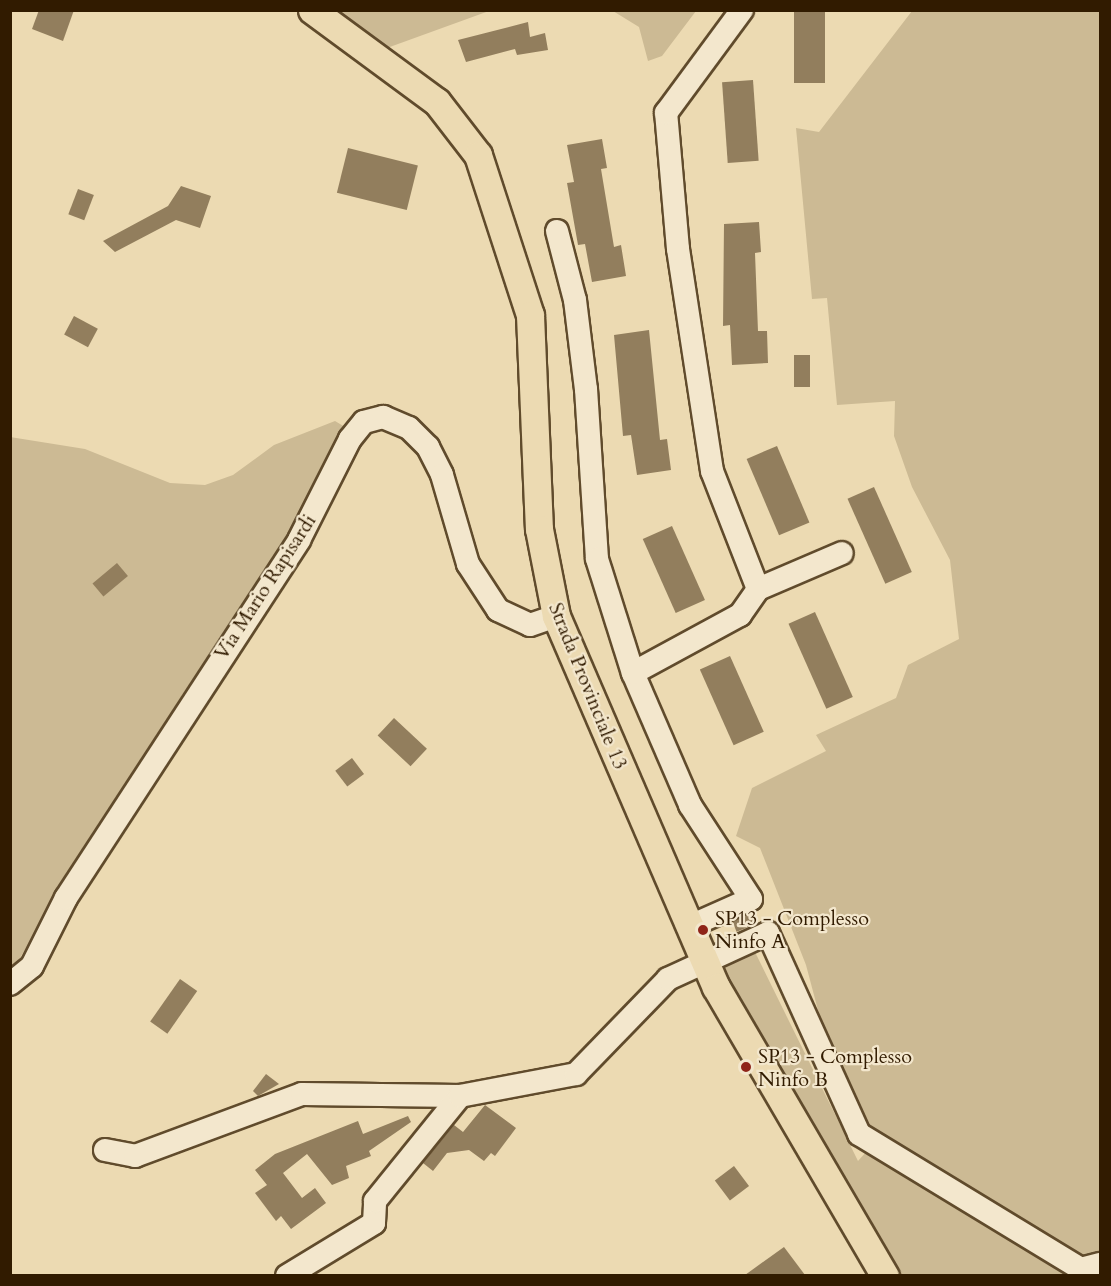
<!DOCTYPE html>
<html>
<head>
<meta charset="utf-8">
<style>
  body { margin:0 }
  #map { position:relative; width:1111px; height:1286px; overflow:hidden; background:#ecdab2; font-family:Cardo,serif }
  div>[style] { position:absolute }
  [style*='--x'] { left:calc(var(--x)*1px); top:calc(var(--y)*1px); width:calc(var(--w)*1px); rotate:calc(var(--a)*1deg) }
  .green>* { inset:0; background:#ccba94 }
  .building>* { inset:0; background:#927e5d; transform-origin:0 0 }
  .roads { filter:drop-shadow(2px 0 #604b2c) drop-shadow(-2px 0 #604b2c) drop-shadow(0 2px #604b2c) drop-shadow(0 -2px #604b2c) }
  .minor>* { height:22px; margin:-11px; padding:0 11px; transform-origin:11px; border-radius:11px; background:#f3e7cd }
  .major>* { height:27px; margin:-13.5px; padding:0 13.5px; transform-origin:13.5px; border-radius:13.5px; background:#ecdab2 }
  .dots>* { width:16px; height:16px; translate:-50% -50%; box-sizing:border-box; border:3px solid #f3e7cd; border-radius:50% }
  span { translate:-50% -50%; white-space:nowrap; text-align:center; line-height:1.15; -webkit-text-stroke:4.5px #f3e7cd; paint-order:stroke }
  .street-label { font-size:20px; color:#311b00 }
  .poi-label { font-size:20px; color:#311b00 }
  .left { translate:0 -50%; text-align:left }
  .frame { position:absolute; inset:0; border:12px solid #311b00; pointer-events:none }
</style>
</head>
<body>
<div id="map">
  <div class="green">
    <i style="clip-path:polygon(329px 11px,489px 11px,387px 48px)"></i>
    <i style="clip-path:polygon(613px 11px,696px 11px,662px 56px,648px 61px,639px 27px)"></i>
    <i style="clip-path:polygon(912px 11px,1100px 11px,1100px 1252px,1086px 1257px,868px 1125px,827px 1044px,806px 965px,760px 848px,736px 836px,752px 788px,826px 751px,816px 735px,896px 698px,908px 665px,959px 639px,950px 560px,912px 487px,894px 436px,895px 401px,837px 405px,827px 298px,812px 299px,796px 128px,819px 132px)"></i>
    <i style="clip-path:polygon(335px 421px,345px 427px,288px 541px,182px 695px,10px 974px,10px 437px,85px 449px,170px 483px,205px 485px,233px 475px,274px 445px)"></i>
    <i style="clip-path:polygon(752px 946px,858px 1161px,867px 1151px,1069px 1275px,902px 1275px,724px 972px,730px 955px)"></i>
  </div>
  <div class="building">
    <i style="clip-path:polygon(39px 10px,74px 10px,63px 41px,32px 29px)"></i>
    <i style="left:794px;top:10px;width:31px;height:73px"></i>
    <i style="clip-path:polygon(528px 22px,530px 37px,545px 33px,548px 50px,517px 55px,515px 49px,466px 62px,458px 40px)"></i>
    <i style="left:753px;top:80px;width:81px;height:31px;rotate:86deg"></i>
    <i style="clip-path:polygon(602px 139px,607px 168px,601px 169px,614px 247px,621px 245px,626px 276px,592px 282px,585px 244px,578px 245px,567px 183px,574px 182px,567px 145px)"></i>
    <i style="left:348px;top:148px;width:72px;height:46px;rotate:14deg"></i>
    <i style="clip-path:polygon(181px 186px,211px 196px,200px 228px,176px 220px,115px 252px,103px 241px,168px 206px)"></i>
    <i style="left:78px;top:189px;width:17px;height:27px;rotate:21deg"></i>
    <i style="clip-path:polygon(759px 222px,761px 252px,755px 253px,758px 331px,767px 331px,768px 363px,732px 365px,730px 325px,723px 326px,724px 224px)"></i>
    <i style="left:74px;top:316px;width:27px;height:21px;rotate:28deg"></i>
    <i style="clip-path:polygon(649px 330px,660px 440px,667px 439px,671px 470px,637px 475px,631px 435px,623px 436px,614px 335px)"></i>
    <i style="left:794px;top:355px;width:16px;height:32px"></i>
    <i style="left:777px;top:446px;width:83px;height:33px;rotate:67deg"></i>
    <i style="left:874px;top:487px;width:93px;height:29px;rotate:66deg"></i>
    <i style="left:672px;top:526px;width:81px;height:32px;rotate:66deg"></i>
    <i style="left:117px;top:563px;width:17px;height:32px;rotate:50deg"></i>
    <i style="left:815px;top:612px;width:93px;height:29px;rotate:66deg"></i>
    <i style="left:730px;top:656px;width:83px;height:33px;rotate:66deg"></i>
    <i style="left:394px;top:718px;width:45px;height:24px;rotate:43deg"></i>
    <i style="left:352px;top:758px;width:20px;height:21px;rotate:53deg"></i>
    <i style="left:751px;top:914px;width:11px;height:20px;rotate:68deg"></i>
    <i style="left:180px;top:979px;width:21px;height:52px;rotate:35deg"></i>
    <i style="clip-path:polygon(266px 1074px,279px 1084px,258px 1096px,253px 1091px)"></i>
    <i style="clip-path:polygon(485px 1105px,516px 1128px,495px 1156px,491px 1153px,484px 1161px,469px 1150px,447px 1153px,433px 1171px,423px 1163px,454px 1125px,463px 1132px)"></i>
    <i style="clip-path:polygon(408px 1116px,411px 1122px,369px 1151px,371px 1156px,346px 1166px,349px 1178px,332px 1185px,307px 1154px,283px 1173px,302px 1198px,315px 1188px,326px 1203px,291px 1229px,281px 1216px,276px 1221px,255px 1193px,267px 1185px,255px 1170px,275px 1154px,358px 1121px,363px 1134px)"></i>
    <i style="left:734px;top:1166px;width:25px;height:24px;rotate:53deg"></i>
    <i style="clip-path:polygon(784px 1247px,805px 1275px,745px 1275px)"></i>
  </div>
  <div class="roads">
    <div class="minor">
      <i style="--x:557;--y:231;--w:71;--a:75.4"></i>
      <i style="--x:575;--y:300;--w:90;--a:83"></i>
      <i style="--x:586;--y:389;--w:170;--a:86.3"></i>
      <i style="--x:597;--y:559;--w:120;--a:72.5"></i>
      <i style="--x:633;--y:673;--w:144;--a:66.6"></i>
      <i style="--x:690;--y:805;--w:112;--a:57"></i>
      <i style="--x:751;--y:899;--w:69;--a:156"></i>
      <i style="--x:758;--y:589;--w:91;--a:-23.2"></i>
      <i style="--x:633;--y:673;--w:122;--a:-28.5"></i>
      <i style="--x:740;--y:615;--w:32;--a:-55"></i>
      <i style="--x:758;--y:589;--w:127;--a:-111.3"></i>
      <i style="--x:712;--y:471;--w:225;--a:-98.7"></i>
      <i style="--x:678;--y:249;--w:137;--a:-95"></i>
      <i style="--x:666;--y:113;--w:128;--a:-53.6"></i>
      <i style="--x:10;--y:984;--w:28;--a:-39"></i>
      <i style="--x:32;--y:966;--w:76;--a:-63.4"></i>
      <i style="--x:66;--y:898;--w:427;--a:-56.9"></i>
      <i style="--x:299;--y:540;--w:113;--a:-63.2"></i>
      <i style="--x:350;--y:439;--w:22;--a:-51"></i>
      <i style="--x:364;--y:422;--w:20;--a:-15"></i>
      <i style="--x:383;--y:417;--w:28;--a:23"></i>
      <i style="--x:409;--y:428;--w:27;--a:45"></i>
      <i style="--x:428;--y:447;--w:31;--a:63"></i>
      <i style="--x:442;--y:475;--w:93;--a:73.7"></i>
      <i style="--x:468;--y:564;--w:55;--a:56.9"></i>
      <i style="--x:498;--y:610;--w:35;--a:25"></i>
      <i style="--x:530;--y:625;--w:28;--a:-19"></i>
      <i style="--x:105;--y:1150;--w:31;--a:11"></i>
      <i style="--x:135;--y:1156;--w:178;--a:-20.4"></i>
      <i style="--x:302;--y:1094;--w:158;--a:0.7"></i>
      <i style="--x:287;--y:1276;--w:102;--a:-31.3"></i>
      <i style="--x:374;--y:1223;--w:22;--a:-87"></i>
      <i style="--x:375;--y:1201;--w:135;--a:-51"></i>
      <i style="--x:460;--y:1096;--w:118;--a:-10.7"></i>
      <i style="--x:576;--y:1074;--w:132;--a:-45.9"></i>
      <i style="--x:668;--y:979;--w:110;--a:-24.7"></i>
      <i style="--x:768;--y:933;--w:221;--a:65.6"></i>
      <i style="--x:859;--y:1134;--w:260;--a:31.3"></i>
      <i style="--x:1081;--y:1269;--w:20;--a:-15"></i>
    </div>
    <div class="major">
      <i style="--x:312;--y:10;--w:155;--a:36.4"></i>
      <i style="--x:437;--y:102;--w:67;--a:52.3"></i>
      <i style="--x:478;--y:155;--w:168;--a:72"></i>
      <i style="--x:530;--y:315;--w:214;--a:87.6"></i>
      <i style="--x:539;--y:529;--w:89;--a:78.9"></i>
      <i style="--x:556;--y:616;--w:404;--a:66.7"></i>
      <i style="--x:716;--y:987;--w:335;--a:59.7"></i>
    </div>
  </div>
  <div class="dots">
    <i style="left:703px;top:930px;background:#8f2418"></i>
    <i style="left:746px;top:1067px;background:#8f2418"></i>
  </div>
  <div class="street-label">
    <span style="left:265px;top:587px;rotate:-57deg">Via Mario Rapisardi</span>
    <span style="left:588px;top:686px;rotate:68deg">Strada Provinciale 13</span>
  </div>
  <div class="poi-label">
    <span class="left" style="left:715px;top:930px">SP13 - Complesso<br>Ninfo A</span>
    <span class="left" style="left:758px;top:1068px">SP13 - Complesso<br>Ninfo B</span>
  </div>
  <div class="frame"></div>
</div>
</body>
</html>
